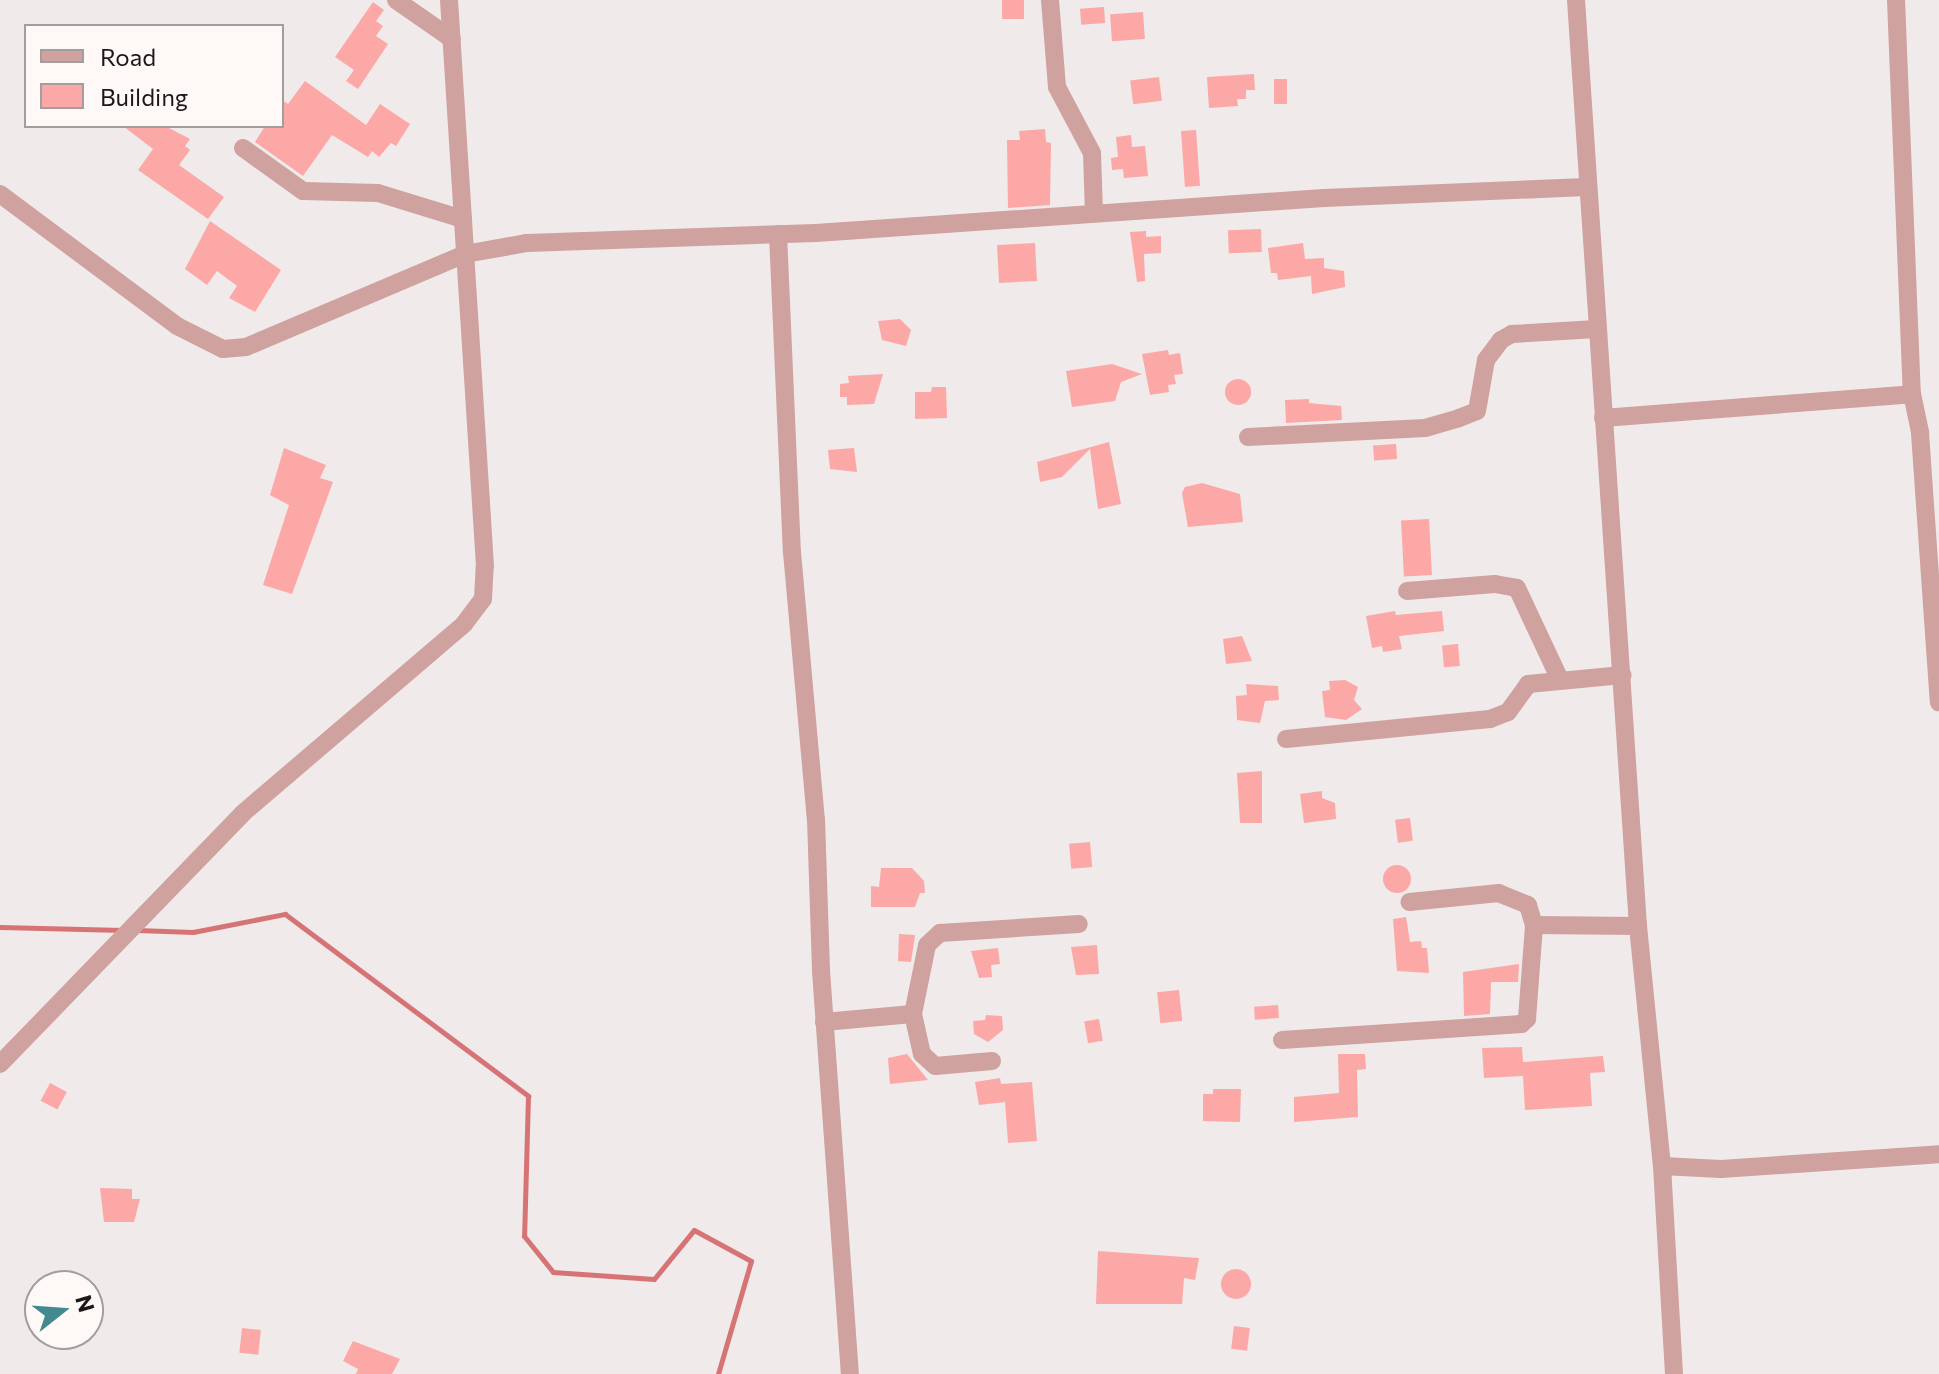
<!DOCTYPE html>
<html>
<head>
<meta charset="utf-8">
<style>
  body { margin:0 }
  #map { position:relative; width:1939px; height:1374px; overflow:hidden; background:#f0eaea; font-family:Commissioner,sans-serif }
  div>[style] { position:absolute }
  [style*='--x'] { left:calc(var(--x)*1px); top:calc(var(--y)*1px); width:calc(var(--w)*1px); rotate:calc(var(--a)*1deg) }
  .stream>* { height:5px; margin:-2.5px; padding:0 2.5px; transform-origin:2.5px; border-radius:2.5px; background:#d67475 }
  .building>* { inset:0; background:#fba8a7; transform-origin:0 0 }
  .round { border-radius:50% }
  .minor>* { height:18px; margin:-9px; padding:0 9px; transform-origin:9px; border-radius:9px; background:#cfa19f }
  span { translate:-50% -50%; white-space:nowrap; text-align:center; line-height:1.15; -webkit-text-stroke:7px #fef8f7; paint-order:stroke }
  .legend { position:absolute; left:24px; top:24px; width:260px; height:104px; box-sizing:border-box; background:#fef8f7; border:2px solid #a39e9e; margin:0; padding:10px 14px; list-style:none; font-size:24px; color:#1a1818 }
  .legend li { display:flex; align-items:center; gap:16px; height:40px }
  .legend b { width:40px; border:2px solid #a39e9e }
  .north { position:absolute; left:24px; top:1270px; width:80px; height:80px; box-sizing:border-box; background:#fef8f7; border:2px solid #a39e9e; border-radius:50%; rotate:73deg; font-size:22px; font-weight:700; line-height:32px; text-align:center; color:#1a1818 }
  .north::after { content:''; display:block; margin:auto; width:28px; height:36px; background:#428a8f; clip-path:polygon(50% 0,100% 100%,50% 72%,0 100%) }
</style>
</head>
<body>
<div id="map">
  <div class="stream">
    <i style="--x:0;--y:927;--w:123;--a:1.4"></i>
    <i style="--x:137;--y:930;--w:56;--a:2"></i>
    <i style="--x:193;--y:932;--w:94;--a:-11.1"></i>
    <i style="--x:285;--y:914;--w:304;--a:36.8"></i>
    <i style="--x:528;--y:1096;--w:140;--a:91.6"></i>
    <i style="--x:524;--y:1236;--w:46;--a:51.1"></i>
    <i style="--x:553;--y:1272;--w:101;--a:4"></i>
    <i style="--x:654;--y:1279;--w:63;--a:-50.8"></i>
    <i style="--x:694;--y:1230;--w:65;--a:28.5"></i>
    <i style="--x:751;--y:1261;--w:118;--a:106.3"></i>
  </div>
  <div class="building">
    <i style="left:1002px;top:0;width:22px;height:19px"></i>
    <i style="clip-path:polygon(373px 2px,384px 10px,376px 21px,383px 26px,376px 36px,388px 44px,358px 89px,346px 81px,354px 70px,335px 57px)"></i>
    <i style="left:1104px;top:7px;width:16px;height:24px;rotate:86deg"></i>
    <i style="left:1143px;top:12px;width:27px;height:33px;rotate:86deg"></i>
    <i style="clip-path:polygon(1254px 74px,1255px 90px,1246px 90px,1246px 99px,1237px 99px,1238px 106px,1209px 108px,1207px 77px)"></i>
    <i style="left:1159px;top:77px;width:24px;height:29px;rotate:83deg"></i>
    <i style="left:1274px;top:79px;width:13px;height:25px"></i>
    <i style="clip-path:polygon(305px 81px,366px 125px,380px 104px,410px 124px,396px 146px,391px 143px,379px 157px,372px 151px,368px 157px,332px 135px,303px 176px,255px 142px,265px 126px,282px 126px,282px 100px,288px 104px)"></i>
    <i style="clip-path:polygon(123px 126px,165px 126px,190px 139px,185px 146px,190px 150px,179px 165px,224px 197px,208px 219px,138px 170px,153px 149px)"></i>
    <i style="clip-path:polygon(1045px 129px,1046px 142px,1051px 143px,1050px 205px,1008px 208px,1007px 140px,1020px 140px,1019px 131px)"></i>
    <i style="left:1196px;top:130px;width:56px;height:15px;rotate:86deg"></i>
    <i style="clip-path:polygon(1131px 135px,1132px 147px,1145px 146px,1148px 176px,1124px 178px,1123px 169px,1112px 170px,1111px 158px,1118px 157px,1116px 137px)"></i>
    <i style="clip-path:polygon(210px 221px,281px 270px,255px 312px,229px 298px,237px 286px,217px 271px,207px 285px,185px 269px)"></i>
    <i style="left:1261px;top:229px;width:23px;height:33px;rotate:88deg"></i>
    <i style="clip-path:polygon(1146px 231px,1146px 237px,1161px 236px,1161px 253px,1144px 254px,1145px 281px,1137px 282px,1130px 232px)"></i>
    <i style="left:1035px;top:243px;width:38px;height:38px;rotate:87deg"></i>
    <i style="clip-path:polygon(1303px 243px,1305px 259px,1324px 258px,1324px 268px,1344px 271px,1345px 287px,1312px 294px,1311px 276px,1278px 280px,1277px 273px,1271px 273px,1268px 248px)"></i>
    <i style="clip-path:polygon(900px 319px,911px 330px,906px 346px,882px 340px,878px 321px)"></i>
    <i style="clip-path:polygon(1168px 350px,1169px 355px,1180px 353px,1183px 374px,1174px 375px,1176px 384px,1168px 385px,1169px 392px,1150px 395px,1142px 354px)"></i>
    <i style="clip-path:polygon(1112px 364px,1142px 374px,1121px 382px,1115px 401px,1072px 407px,1066px 371px)"></i>
    <i style="clip-path:polygon(883px 374px,874px 404px,847px 405px,847px 397px,840px 397px,840px 384px,849px 383px,848px 376px)"></i>
    <i class="round" style="left:1225px;top:379px;width:26px;height:26px"></i>
    <i style="clip-path:polygon(932px 387px,946px 387px,947px 418px,915px 419px,915px 392px,931px 392px)"></i>
    <i style="clip-path:polygon(1309px 399px,1309px 403px,1341px 406px,1342px 420px,1286px 423px,1285px 400px)"></i>
    <i style="clip-path:polygon(1109px 442px,1121px 504px,1098px 509px,1090px 449px,1062px 477px,1040px 482px,1037px 462px)"></i>
    <i style="left:1396px;top:444px;width:15px;height:23px;rotate:86deg"></i>
    <i style="clip-path:polygon(284px 448px,326px 465px,320px 478px,333px 482px,292px 594px,263px 585px,289px 505px,270px 495px)"></i>
    <i style="clip-path:polygon(854px 448px,857px 472px,830px 469px,828px 450px)"></i>
    <i style="clip-path:polygon(1202px 483px,1240px 494px,1243px 522px,1188px 527px,1182px 493px,1185px 487px)"></i>
    <i style="left:1429px;top:519px;width:56px;height:28px;rotate:87deg"></i>
    <i style="clip-path:polygon(1395px 611px,1396px 615px,1442px 611px,1444px 631px,1399px 636px,1402px 649px,1383px 652px,1382px 646px,1372px 648px,1366px 616px)"></i>
    <i style="clip-path:polygon(1242px 636px,1252px 661px,1226px 664px,1223px 639px)"></i>
    <i style="left:1458px;top:644px;width:22px;height:16px;rotate:85deg"></i>
    <i style="clip-path:polygon(1345px 680px,1358px 687px,1354px 700px,1362px 709px,1346px 720px,1325px 717px,1322px 691px,1330px 690px,1329px 681px)"></i>
    <i style="clip-path:polygon(1246px 684px,1278px 686px,1279px 700px,1265px 701px,1260px 723px,1237px 720px,1236px 696px,1247px 695px)"></i>
    <i style="clip-path:polygon(1262px 771px,1262px 823px,1240px 823px,1237px 773px)"></i>
    <i style="clip-path:polygon(1322px 791px,1322px 798px,1335px 803px,1336px 819px,1304px 823px,1300px 794px)"></i>
    <i style="left:1410px;top:818px;width:23px;height:15px;rotate:83deg"></i>
    <i style="left:1090px;top:842px;width:25px;height:21px;rotate:85deg"></i>
    <i class="round" style="left:1383px;top:865px;width:28px;height:28px"></i>
    <i style="clip-path:polygon(881px 868px,912px 868px,924px 881px,925px 893px,920px 893px,915px 907px,871px 907px,871px 886px,879px 887px)"></i>
    <i style="clip-path:polygon(1406px 917px,1410px 942px,1421px 941px,1422px 948px,1427px 948px,1429px 973px,1397px 971px,1393px 919px)"></i>
    <i style="clip-path:polygon(899px 934px,915px 935px,911px 962px,898px 961px)"></i>
    <i style="clip-path:polygon(1097px 945px,1099px 974px,1076px 975px,1071px 947px)"></i>
    <i style="clip-path:polygon(998px 948px,1000px 964px,991px 965px,992px 977px,979px 978px,971px 951px)"></i>
    <i style="clip-path:polygon(1519px 964px,1518px 982px,1491px 982px,1490px 1014px,1464px 1016px,1463px 972px)"></i>
    <i style="left:1179px;top:990px;width:31px;height:22px;rotate:84deg"></i>
    <i style="left:1278px;top:1005px;width:13px;height:24px;rotate:86deg"></i>
    <i style="clip-path:polygon(986px 1015px,1002px 1016px,1003px 1030px,988px 1042px,974px 1034px,973px 1021px,985px 1020px)"></i>
    <i style="left:1099px;top:1019px;width:22px;height:15px;rotate:80deg"></i>
    <i style="clip-path:polygon(1522px 1047px,1523px 1062px,1603px 1056px,1605px 1072px,1590px 1073px,1592px 1106px,1525px 1110px,1523px 1076px,1484px 1078px,1482px 1048px)"></i>
    <i style="clip-path:polygon(907px 1054px,928px 1080px,890px 1084px,888px 1058px)"></i>
    <i style="clip-path:polygon(1338px 1054px,1365px 1054px,1366px 1069px,1357px 1070px,1358px 1117px,1294px 1122px,1294px 1097px,1339px 1093px)"></i>
    <i style="clip-path:polygon(1000px 1078px,1001px 1084px,1032px 1082px,1037px 1141px,1008px 1143px,1005px 1102px,979px 1105px,975px 1082px)"></i>
    <i style="left:50px;top:1083px;width:19px;height:20px;rotate:28deg"></i>
    <i style="clip-path:polygon(1213px 1089px,1241px 1089px,1240px 1122px,1203px 1121px,1203px 1094px,1213px 1094px)"></i>
    <i style="clip-path:polygon(100px 1188px,132px 1189px,132px 1199px,140px 1199px,134px 1222px,104px 1222px)"></i>
    <i style="clip-path:polygon(1098px 1251px,1199px 1258px,1195px 1280px,1184px 1278px,1182px 1304px,1096px 1304px)"></i>
    <i class="round" style="left:1221px;top:1269px;width:30px;height:30px"></i>
    <i style="left:1234px;top:1326px;width:16px;height:23px;rotate:7deg"></i>
    <i style="left:242px;top:1328px;width:19px;height:25px;rotate:6deg"></i>
    <i style="clip-path:polygon(353px 1341px,400px 1359px,392px 1374px,356px 1374px,358px 1369px,343px 1361px)"></i>
  </div>
  <div class="minor">
    <i style="--x:396;--y:0;--w:68;--a:34.9"></i>
    <i style="--x:1050;--y:0;--w:87;--a:85.4"></i>
    <i style="--x:1057;--y:87;--w:75;--a:62.1"></i>
    <i style="--x:1092;--y:153;--w:59;--a:88.1"></i>
    <i style="--x:1576;--y:0;--w:928;--a:86.17"></i>
    <i style="--x:1638;--y:926;--w:241;--a:84.3"></i>
    <i style="--x:1662;--y:1166;--w:59;--a:2.9"></i>
    <i style="--x:1721;--y:1169;--w:219;--a:-3.9"></i>
    <i style="--x:1896;--y:0;--w:394;--a:87.7"></i>
    <i style="--x:1912;--y:394;--w:40;--a:78"></i>
    <i style="--x:1920;--y:433;--w:270;--a:86"></i>
    <i style="--x:243;--y:148;--w:74;--a:35.6"></i>
    <i style="--x:303;--y:191;--w:75;--a:1.5"></i>
    <i style="--x:378;--y:193;--w:89;--a:17"></i>
    <i style="--x:0;--y:194;--w:221;--a:36.7"></i>
    <i style="--x:177;--y:326;--w:51;--a:26.6"></i>
    <i style="--x:223;--y:349;--w:23;--a:-5"></i>
    <i style="--x:246;--y:347;--w:238;--a:-23"></i>
    <i style="--x:465;--y:254;--w:63;--a:-10.1"></i>
    <i style="--x:527;--y:243;--w:289;--a:-2"></i>
    <i style="--x:816;--y:233;--w:509;--a:-3.94"></i>
    <i style="--x:1324;--y:198;--w:262;--a:-2.4"></i>
    <i style="--x:778;--y:234;--w:318;--a:87.5"></i>
    <i style="--x:792;--y:552;--w:268;--a:84.9"></i>
    <i style="--x:816;--y:819;--w:152;--a:88.1"></i>
    <i style="--x:821;--y:971;--w:404;--a:85.9"></i>
    <i style="--x:1603;--y:418;--w:310;--a:-4.4"></i>
    <i style="--x:1248;--y:437;--w:177;--a:-2.9"></i>
    <i style="--x:1425;--y:428;--w:35;--a:-16"></i>
    <i style="--x:1459;--y:418;--w:19;--a:-21"></i>
    <i style="--x:1477;--y:411;--w:52;--a:-80"></i>
    <i style="--x:1486;--y:360;--w:25;--a:-53"></i>
    <i style="--x:1501;--y:340;--w:13;--a:-29"></i>
    <i style="--x:1512;--y:334;--w:85;--a:-3.4"></i>
    <i style="--x:1407;--y:591;--w:88;--a:-4.5"></i>
    <i style="--x:1495;--y:584;--w:22;--a:10"></i>
    <i style="--x:1517;--y:588;--w:102;--a:64.9"></i>
    <i style="--x:1286;--y:739;--w:205;--a:-5.6"></i>
    <i style="--x:1490;--y:719;--w:19;--a:-21"></i>
    <i style="--x:1508;--y:712;--w:34;--a:-54"></i>
    <i style="--x:1528;--y:684;--w:95;--a:-5.4"></i>
    <i style="--x:1534;--y:925;--w:104;--a:0.6"></i>
    <i style="--x:824;--y:1022;--w:89;--a:-5.1"></i>
    <i style="--x:1282;--y:1040;--w:240;--a:-3.8"></i>
    <i style="--x:1521;--y:1024;--w:8;--a:-40"></i>
    <i style="--x:1527;--y:1019;--w:94;--a:-85.7"></i>
    <i style="--x:1534;--y:925;--w:21;--a:-107"></i>
    <i style="--x:1528;--y:905;--w:31;--a:-158"></i>
    <i style="--x:1499;--y:893;--w:90;--a:174.3"></i>
    <i style="--x:992;--y:1061;--w:57;--a:175"></i>
    <i style="--x:935;--y:1066;--w:18;--a:-137"></i>
    <i style="--x:922;--y:1054;--w:41;--a:-102.7"></i>
    <i style="--x:913;--y:1014;--w:70;--a:-78.5"></i>
    <i style="--x:927;--y:945;--w:18;--a:-43"></i>
    <i style="--x:940;--y:933;--w:139;--a:-3.7"></i>
    <i style="--x:0;--y:1064;--w:349;--a:-45.9"></i>
    <i style="--x:243;--y:813;--w:291;--a:-40.5"></i>
    <i style="--x:464;--y:624;--w:31;--a:-53"></i>
    <i style="--x:483;--y:599;--w:33;--a:-87"></i>
    <i style="--x:485;--y:566;--w:567;--a:-93.64"></i>
    <i style="--x:1662;--y:1166;--w:208;--a:86.7"></i>
  </div>
  <ul class="legend">
  <li><b style="height:10px;background:#cfa19f"></b>Road</li>
  <li><b style="height:22px;background:#fba8a7"></b>Building</li>
  </ul>
  <div class="north">N</div>
</div>
</body>
</html>
